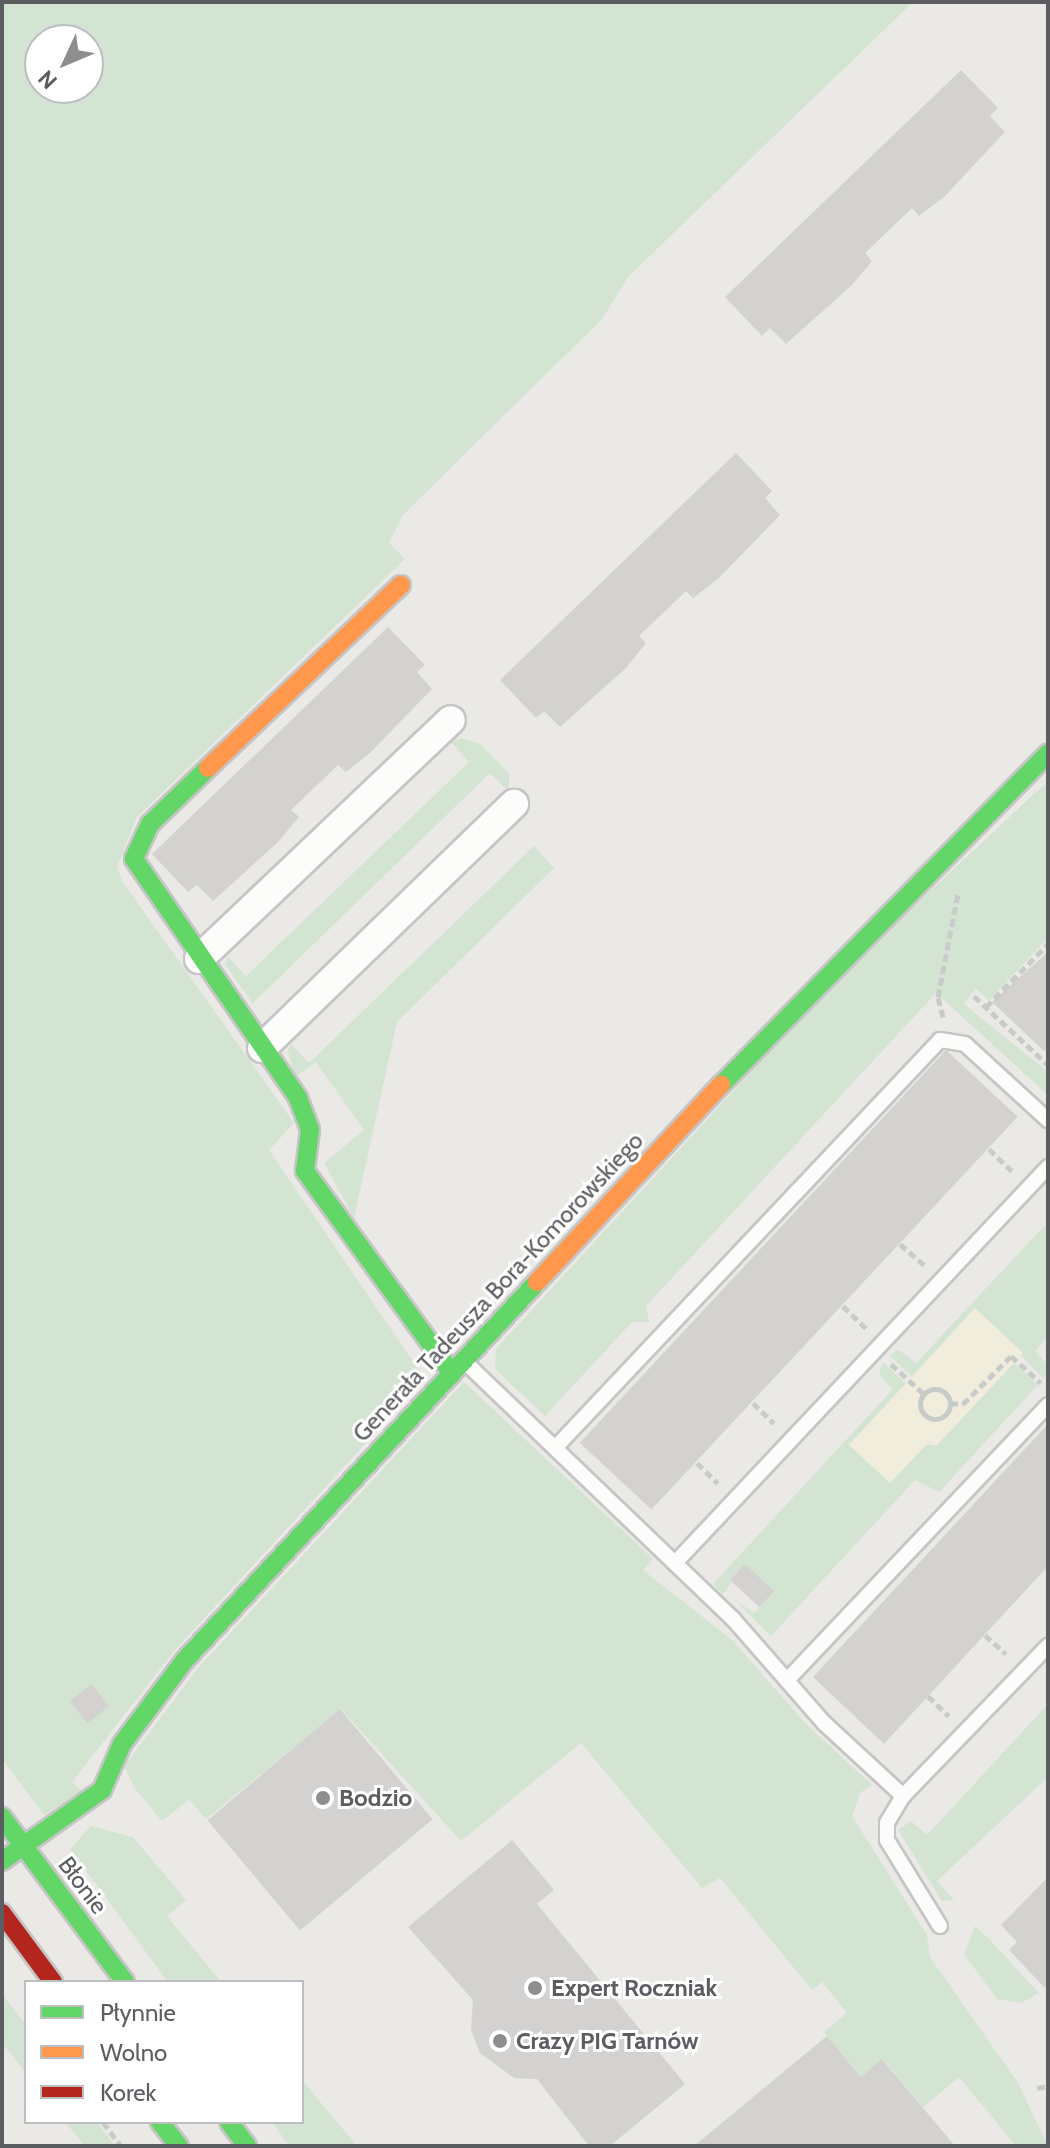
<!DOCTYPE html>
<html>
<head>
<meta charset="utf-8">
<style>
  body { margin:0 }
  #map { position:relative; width:1050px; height:2148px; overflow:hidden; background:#eae9e5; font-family:Cabin,sans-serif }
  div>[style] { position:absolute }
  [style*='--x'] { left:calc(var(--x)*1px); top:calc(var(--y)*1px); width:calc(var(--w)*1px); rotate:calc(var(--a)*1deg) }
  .green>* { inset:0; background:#d4e4d3 }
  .sand>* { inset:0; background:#f0eddc }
  .building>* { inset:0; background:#d3d2d0; transform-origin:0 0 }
  .path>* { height:5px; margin-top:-2.5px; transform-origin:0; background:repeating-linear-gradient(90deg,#c8cbc9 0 8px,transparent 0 12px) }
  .path>.ring { margin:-2.5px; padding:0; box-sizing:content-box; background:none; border:5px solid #c8cbc9; border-radius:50% }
  .roads { filter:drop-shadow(2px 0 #c6c5c5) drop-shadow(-2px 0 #c6c5c5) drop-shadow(0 2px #c6c5c5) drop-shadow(0 -2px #c6c5c5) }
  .lane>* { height:14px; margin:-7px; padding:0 7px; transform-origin:7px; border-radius:7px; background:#fcfcfb }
  .street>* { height:28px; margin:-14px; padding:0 14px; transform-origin:14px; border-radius:14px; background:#fcfcfb }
  .fast>* { height:18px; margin:-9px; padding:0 9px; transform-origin:9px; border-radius:9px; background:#63d668 }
  .slow>* { height:18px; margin:-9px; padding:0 9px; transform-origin:9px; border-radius:9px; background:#ff974d }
  .jam>* { height:18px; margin:-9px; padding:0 9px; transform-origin:9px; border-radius:9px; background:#b3261e }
  .dots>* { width:22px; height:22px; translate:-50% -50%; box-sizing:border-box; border:4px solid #fff; border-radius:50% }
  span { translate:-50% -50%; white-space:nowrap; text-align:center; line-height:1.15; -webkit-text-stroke:6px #fff; paint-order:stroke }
  .street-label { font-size:24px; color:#5b5d61 }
  .poi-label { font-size:24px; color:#5b5d61; font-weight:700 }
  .left { translate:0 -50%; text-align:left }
  .frame { position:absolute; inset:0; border:4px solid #5b5d61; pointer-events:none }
  .legend { position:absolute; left:24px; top:1980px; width:280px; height:144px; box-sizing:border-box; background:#fff; border:2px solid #bdbec0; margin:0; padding:10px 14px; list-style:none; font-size:24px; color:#5b5d61 }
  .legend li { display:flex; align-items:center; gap:16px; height:40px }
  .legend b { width:40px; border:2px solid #bdbec0 }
  .north { position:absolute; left:24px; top:24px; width:80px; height:80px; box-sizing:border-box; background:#fff; border:2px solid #bdbec0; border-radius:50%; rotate:226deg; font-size:22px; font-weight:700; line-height:32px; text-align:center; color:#5b5d61 }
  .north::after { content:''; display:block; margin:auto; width:28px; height:36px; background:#8d8e8f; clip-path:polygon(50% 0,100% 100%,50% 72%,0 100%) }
</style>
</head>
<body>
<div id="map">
  <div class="green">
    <i style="clip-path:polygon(evenodd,2px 2px,913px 2px,629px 276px,602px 319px,403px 515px,389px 543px,405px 559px,137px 817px,117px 867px,122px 881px,294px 1123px,269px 1150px,425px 1379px,175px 1650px,72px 1782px,82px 1791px,44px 1815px,2px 1759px,2px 2px,40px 40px,88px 40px,88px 88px,40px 88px,40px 40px)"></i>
    <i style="clip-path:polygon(462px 738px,480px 744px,509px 773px,509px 792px,490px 773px,253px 1003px,266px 1023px,225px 964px,228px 957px,246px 976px,469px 762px,451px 742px)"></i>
    <i style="clip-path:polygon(1048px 781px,1048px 938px,989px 1001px,976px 988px,964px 1004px,1048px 1072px,1048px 1095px,936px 993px,646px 1306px,649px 1322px,632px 1322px,545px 1416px,495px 1369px,496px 1349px,842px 973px)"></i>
    <i style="clip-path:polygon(534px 846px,554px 868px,397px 1022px,354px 1218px,324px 1163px,364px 1130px,316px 1062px,294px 1078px,288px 1050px,291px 1044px,309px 1063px)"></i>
    <i style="clip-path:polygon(1048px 1222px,1048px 1337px,1035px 1351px,1048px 1365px,1044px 1379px,975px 1309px,912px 1377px,889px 1355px,899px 1350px,916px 1363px)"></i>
    <i style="clip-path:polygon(883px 1362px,906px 1384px,849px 1445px,937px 1445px,1014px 1363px,1038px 1385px,939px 1492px,915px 1480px,771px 1636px,734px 1599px,754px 1613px,774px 1592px,745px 1564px,723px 1594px,713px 1584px,893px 1389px,879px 1375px)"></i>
    <i style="clip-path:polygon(464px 1382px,653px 1559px,643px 1570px,733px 1641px,805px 1723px,872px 1785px,860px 1793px,852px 1816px,927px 1935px,930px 1957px,1018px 2083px,1048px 2146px,1016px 2146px,959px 2077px,923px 2107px,883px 2059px,861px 2077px,824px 2032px,847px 2013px,822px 1982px,812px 1990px,720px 1878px,702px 1888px,581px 1743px,461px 1841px,341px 1709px,206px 1819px,189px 1800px,162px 1821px,135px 1789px,124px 1766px,199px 1667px)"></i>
    <i style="clip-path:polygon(1048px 1704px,1048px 1777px,937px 1881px,954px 1900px,942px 1901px,898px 1830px,911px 1821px,927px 1835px)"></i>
    <i style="clip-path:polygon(91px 1826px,133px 1837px,186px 1900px,167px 1916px,221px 1982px,168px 1982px,70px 1849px)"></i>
    <i style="clip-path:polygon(975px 1926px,988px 1938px,1039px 1993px,1021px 2003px,997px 1999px,964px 1954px)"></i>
    <i style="clip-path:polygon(2px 1994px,26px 2025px,26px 2073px,2px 2043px)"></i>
    <i style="clip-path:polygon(302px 2080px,357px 2146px,289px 2146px,272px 2122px,302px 2122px)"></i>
    <i style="clip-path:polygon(65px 2122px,97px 2122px,115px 2146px,85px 2146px)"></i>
  </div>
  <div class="sand">
    <i style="clip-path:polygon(975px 1308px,1023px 1353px,936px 1446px,930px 1441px,890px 1483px,849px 1445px)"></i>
  </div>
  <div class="building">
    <i style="clip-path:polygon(961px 70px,998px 108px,990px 116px,1005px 132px,945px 196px,919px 216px,912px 208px,865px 253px,872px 261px,852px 285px,786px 344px,770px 328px,762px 336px,725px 297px)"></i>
    <i style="clip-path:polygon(736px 453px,772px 491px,765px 498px,780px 515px,719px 578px,693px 598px,686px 591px,639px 636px,646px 643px,626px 668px,560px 727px,544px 711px,536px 718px,500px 680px)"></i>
    <i style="clip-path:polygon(388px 627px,425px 665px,417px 672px,432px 689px,371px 752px,346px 772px,338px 765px,291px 810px,299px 817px,278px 842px,213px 901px,197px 885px,188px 892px,152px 854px)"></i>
    <i style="clip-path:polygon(1048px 952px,1048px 1047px,1044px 1051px,992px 1002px)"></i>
    <i style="left:946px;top:1050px;width:98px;height:537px;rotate:43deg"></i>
    <i style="clip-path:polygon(1048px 1424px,1048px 1566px,884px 1744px,813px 1677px)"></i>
    <i style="left:745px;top:1564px;width:40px;height:22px;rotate:43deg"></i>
    <i style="left:92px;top:1684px;width:28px;height:28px;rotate:52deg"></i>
    <i style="left:340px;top:1709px;width:144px;height:173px;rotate:50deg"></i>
    <i style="clip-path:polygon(512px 1840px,554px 1890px,537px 1904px,685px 2084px,610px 2146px,589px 2146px,537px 2079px,514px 2078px,480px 2053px,471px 2030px,473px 2000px,408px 1927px)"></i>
    <i style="clip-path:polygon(1048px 1877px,1048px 1986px,1045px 1988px,1009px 1950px,1017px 1942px,1001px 1925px)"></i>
    <i style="clip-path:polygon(827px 2036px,861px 2077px,882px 2059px,955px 2146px,694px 2146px)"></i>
  </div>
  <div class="path">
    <i style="--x:974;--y:996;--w:101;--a:43"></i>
    <i style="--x:986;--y:1007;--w:88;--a:-45.5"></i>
    <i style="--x:943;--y:1017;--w:21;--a:-104"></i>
    <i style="--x:938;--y:997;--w:106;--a:-79.1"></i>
    <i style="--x:989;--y:1149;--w:32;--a:44"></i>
    <i style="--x:900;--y:1244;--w:33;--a:41"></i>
    <i style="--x:843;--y:1306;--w:33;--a:44"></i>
    <i style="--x:891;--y:1364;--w:45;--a:42.3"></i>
    <i class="ring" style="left:920px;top:1389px;width:25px;height:25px"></i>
    <i style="--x:753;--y:1403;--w:29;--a:44"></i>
    <i style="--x:950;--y:1403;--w:13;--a:4"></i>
    <i style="--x:963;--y:1404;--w:68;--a:-45"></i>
    <i style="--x:1011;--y:1356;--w:40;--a:42"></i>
    <i style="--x:697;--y:1463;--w:29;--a:44"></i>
    <i style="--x:985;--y:1635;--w:28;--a:42"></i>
    <i style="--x:928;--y:1696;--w:29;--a:44"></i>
    <i style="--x:1037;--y:2088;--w:11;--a:-10"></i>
    <i style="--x:103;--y:2122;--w:30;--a:53"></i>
  </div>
  <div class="roads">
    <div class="lane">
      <i style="--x:465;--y:1362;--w:371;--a:43.8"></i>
      <i style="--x:733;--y:1619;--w:138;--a:48.8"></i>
      <i style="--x:824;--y:1723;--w:108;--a:42.7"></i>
      <i style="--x:903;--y:1796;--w:31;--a:121"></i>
      <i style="--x:887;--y:1823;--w:17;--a:90"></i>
      <i style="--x:887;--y:1840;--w:101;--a:58.4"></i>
      <i style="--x:555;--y:1448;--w:561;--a:-46.66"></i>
      <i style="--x:940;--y:1040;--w:25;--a:9"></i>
      <i style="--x:965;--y:1044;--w:113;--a:42.5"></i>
      <i style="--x:675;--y:1563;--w:544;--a:-46.71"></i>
      <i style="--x:789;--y:1678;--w:376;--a:-46.5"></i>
      <i style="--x:903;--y:1796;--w:209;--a:-46"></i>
    </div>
    <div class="street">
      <i style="--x:199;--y:959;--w:347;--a:-43.5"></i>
      <i style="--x:262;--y:1048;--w:351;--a:-44.1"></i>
    </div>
    <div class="fast">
      <i style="--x:208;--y:768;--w:81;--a:136"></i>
      <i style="--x:150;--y:824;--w:38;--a:115"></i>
      <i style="--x:134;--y:859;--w:290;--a:55.5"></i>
      <i style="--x:298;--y:1098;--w:34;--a:69"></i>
      <i style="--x:310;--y:1130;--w:41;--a:97"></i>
      <i style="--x:305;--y:1171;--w:250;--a:54"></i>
      <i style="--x:721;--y:1085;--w:466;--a:-45.4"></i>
      <i style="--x:2;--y:1817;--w:206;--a:53.3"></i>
      <i style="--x:2;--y:1861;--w:123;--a:-35.4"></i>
      <i style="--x:102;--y:1790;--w:50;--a:-66.5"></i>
      <i style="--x:122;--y:1744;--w:104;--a:-53.2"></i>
      <i style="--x:184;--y:1661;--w:518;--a:-47.03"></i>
      <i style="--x:160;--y:2122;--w:31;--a:52"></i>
      <i style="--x:229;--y:2122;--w:30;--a:53"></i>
    </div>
    <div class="slow">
      <i style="--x:208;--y:768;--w:266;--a:-43.5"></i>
      <i style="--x:537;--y:1282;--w:270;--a:-47"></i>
    </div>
    <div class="jam">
      <i style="--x:2;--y:1913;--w:86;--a:53.5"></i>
    </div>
  </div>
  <div class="dots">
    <i style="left:323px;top:1798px;background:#8d8e8f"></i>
    <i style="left:535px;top:1988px;background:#8d8e8f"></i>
    <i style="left:500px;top:2041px;background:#8d8e8f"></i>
  </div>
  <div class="street-label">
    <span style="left:498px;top:1287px;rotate:-47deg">Generała Tadeusza Bora-Komorowskiego</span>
    <span style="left:83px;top:1885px;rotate:53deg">Błonie</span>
  </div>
  <div class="poi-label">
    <span class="left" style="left:339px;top:1798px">Bodzio</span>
    <span class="left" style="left:551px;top:1988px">Expert Roczniak</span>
    <span class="left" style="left:516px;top:2041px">Crazy PIG Tarnów</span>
  </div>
  <div class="frame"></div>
  <ul class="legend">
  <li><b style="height:10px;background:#63d668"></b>Płynnie</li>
  <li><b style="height:10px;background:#ff974d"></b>Wolno</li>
  <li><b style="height:10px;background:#b3261e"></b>Korek</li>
  </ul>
  <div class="north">N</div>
</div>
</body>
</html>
